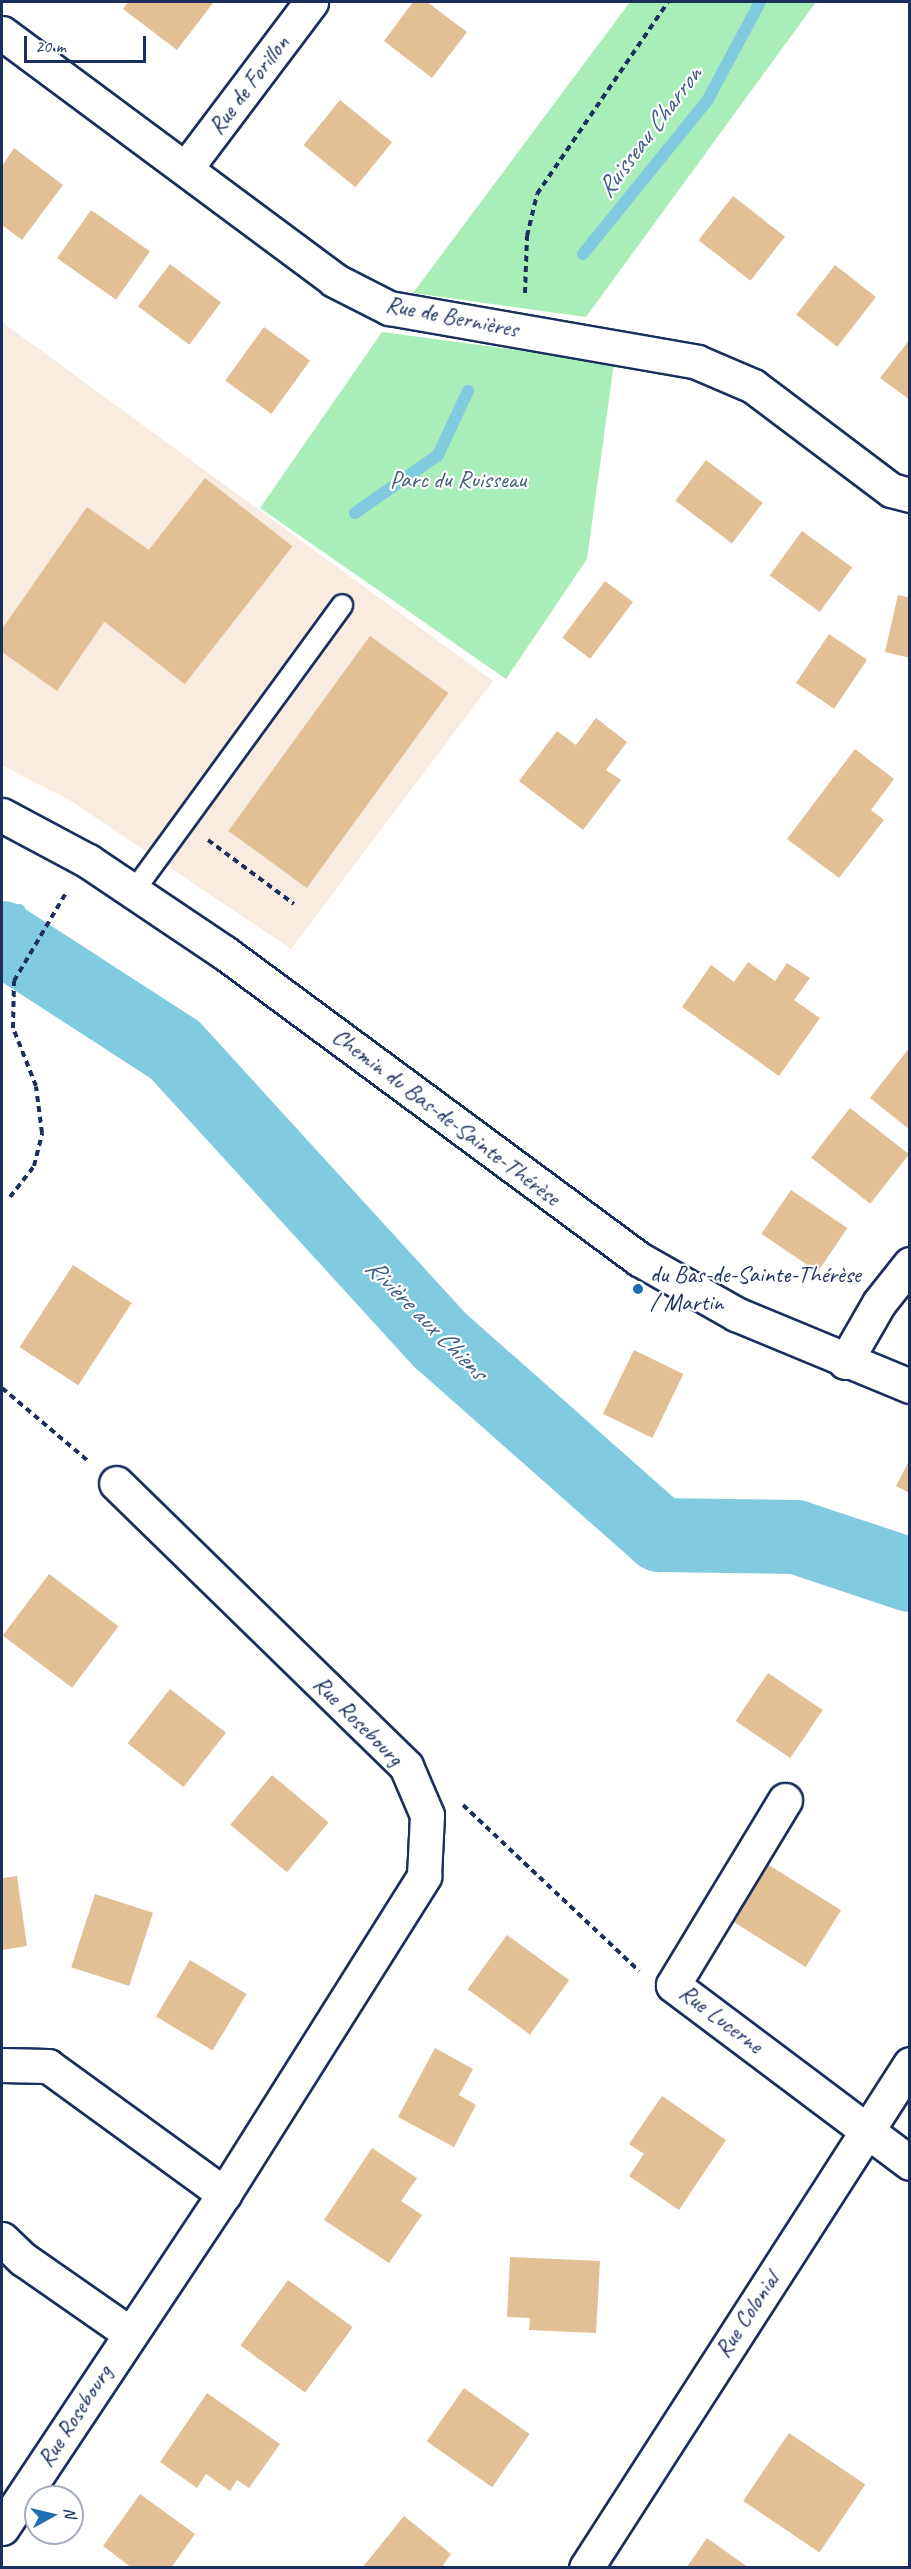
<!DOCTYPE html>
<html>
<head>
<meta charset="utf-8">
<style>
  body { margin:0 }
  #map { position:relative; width:911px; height:2569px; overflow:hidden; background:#fff; font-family:Caveat,sans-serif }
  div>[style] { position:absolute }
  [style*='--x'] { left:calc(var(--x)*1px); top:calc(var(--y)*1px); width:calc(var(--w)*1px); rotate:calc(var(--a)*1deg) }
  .built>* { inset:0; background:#f7ecdf }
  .green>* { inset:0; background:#a9edb8 }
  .stream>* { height:12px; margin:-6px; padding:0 6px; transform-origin:6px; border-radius:6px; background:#81cbe1 }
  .river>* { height:74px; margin:-37px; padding:0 37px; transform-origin:37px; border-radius:37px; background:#81cbe1 }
  .building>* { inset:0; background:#e3bf95; transform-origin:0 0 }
  .path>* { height:4px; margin-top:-2px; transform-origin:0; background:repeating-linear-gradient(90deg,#1b2f5e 0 6px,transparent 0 10.5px) }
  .roads { filter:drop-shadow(2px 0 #1b2f5e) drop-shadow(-2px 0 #1b2f5e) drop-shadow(0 2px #1b2f5e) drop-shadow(0 -2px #1b2f5e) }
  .lane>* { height:20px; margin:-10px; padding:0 10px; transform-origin:10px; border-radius:10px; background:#fff }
  .street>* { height:33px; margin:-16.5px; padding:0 16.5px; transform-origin:16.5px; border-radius:16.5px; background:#fff }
  .secondary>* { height:33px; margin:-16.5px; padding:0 16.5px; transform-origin:16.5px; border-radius:16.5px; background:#fff }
  .dots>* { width:16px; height:16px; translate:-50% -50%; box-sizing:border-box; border:3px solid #fff; border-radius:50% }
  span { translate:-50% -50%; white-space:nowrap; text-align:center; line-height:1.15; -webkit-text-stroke:4.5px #fff; paint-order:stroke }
  .street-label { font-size:24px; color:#1b2f5e }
  .park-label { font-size:24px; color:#3e5e74 }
  .poi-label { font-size:24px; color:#1b2f5e }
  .left { translate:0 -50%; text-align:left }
  .water-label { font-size:26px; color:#3a5e85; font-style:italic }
  .frame { position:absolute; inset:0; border:3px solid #1b2f5e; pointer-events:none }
  .north { position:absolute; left:24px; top:2485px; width:60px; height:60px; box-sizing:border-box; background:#fff; border:2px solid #a4acbf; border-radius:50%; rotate:82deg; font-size:16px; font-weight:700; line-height:24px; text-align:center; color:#1b2f5e }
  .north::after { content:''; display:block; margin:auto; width:21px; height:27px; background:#1f6fb2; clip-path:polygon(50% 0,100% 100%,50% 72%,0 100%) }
  .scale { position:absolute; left:24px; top:36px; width:122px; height:27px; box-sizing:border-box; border:3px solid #1b2f5e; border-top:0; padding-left:8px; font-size:18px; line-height:21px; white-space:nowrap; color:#1b2f5e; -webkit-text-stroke:4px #fff; paint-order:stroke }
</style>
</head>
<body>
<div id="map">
  <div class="built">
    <i style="clip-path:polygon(2px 322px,493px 681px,291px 949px,71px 801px,2px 765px)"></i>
  </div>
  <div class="green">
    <i style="clip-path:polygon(630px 2px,816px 2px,586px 317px,413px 293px)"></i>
    <i style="clip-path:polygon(382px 332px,614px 363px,587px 559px,506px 679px,260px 508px)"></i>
  </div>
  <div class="stream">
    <i style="--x:583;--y:254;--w:197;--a:-51"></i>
    <i style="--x:707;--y:101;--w:112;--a:-61.8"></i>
    <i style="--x:355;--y:513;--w:101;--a:-34.9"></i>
    <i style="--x:438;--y:455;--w:71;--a:-64.9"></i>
    <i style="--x:2;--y:932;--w:28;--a:-52"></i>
  </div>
  <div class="river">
    <i style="--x:2;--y:938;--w:206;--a:32.9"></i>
    <i style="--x:175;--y:1050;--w:394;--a:47.6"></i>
    <i style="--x:441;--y:1341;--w:293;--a:41.5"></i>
    <i style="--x:660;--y:1535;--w:136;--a:0.8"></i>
    <i style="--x:796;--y:1537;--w:120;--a:18.4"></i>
  </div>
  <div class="building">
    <i style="clip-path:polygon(128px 2px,211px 2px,213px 3px,177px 50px,123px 9px)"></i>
    <i style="clip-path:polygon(413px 2px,427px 2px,467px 32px,432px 78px,384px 41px)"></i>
    <i style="left:340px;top:100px;width:67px;height:58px;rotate:39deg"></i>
    <i style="clip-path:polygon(14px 148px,63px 185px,22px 240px,2px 225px,2px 166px)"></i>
    <i style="left:733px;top:196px;width:66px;height:56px;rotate:38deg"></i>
    <i style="left:91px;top:210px;width:72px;height:59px;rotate:35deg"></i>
    <i style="left:170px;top:264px;width:64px;height:53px;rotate:37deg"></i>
    <i style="left:835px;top:265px;width:52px;height:63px;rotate:38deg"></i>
    <i style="left:264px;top:327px;width:57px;height:66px;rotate:36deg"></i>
    <i style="clip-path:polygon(910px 339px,910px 400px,880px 378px)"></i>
    <i style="left:706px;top:460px;width:71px;height:51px;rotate:37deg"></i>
    <i style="left:205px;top:478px;width:111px;height:175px;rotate:38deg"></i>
    <i style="clip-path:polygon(87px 507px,152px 552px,57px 691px,2px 652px,2px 629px)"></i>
    <i style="left:802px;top:531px;width:62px;height:55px;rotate:36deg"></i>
    <i style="left:605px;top:581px;width:35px;height:71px;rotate:37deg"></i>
    <i style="clip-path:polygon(898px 595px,910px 598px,910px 658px,885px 652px)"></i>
    <i style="left:829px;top:634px;width:46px;height:59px;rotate:34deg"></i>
    <i style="left:370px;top:636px;width:97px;height:241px;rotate:36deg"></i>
    <i style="clip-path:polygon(596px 718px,627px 742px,606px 770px,621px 780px,583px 830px,519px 781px,557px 731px,576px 745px)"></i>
    <i style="clip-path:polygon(855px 749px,894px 779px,871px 810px,884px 820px,839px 878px,787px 839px)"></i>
    <i style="clip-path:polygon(748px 962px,775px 981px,787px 963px,810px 978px,794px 1000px,820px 1018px,779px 1076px,682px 1007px,711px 965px,734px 982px)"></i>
    <i style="clip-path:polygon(910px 1047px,910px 1130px,870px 1098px)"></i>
    <i style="left:850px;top:1108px;width:75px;height:63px;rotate:38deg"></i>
    <i style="left:791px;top:1190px;width:68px;height:53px;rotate:34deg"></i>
    <i style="left:73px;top:1265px;width:70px;height:98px;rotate:33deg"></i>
    <i style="left:634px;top:1350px;width:55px;height:71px;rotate:26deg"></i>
    <i style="clip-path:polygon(910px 1459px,910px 1493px,896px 1486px)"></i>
    <i style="left:49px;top:1574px;width:87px;height:77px;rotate:37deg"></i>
    <i style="left:768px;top:1673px;width:66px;height:58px;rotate:34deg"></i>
    <i style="left:170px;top:1689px;width:71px;height:69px;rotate:38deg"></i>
    <i style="left:272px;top:1775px;width:74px;height:65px;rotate:40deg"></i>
    <i style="left:764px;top:1862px;width:91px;height:67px;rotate:32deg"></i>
    <i style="clip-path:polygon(17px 1876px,27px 1946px,2px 1950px,2px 1878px)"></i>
    <i style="left:95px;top:1894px;width:61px;height:77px;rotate:18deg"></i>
    <i style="left:507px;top:1935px;width:77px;height:67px;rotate:36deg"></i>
    <i style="left:190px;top:1960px;width:66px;height:66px;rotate:31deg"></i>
    <i style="clip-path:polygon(435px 2048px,473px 2069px,459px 2095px,476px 2105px,454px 2147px,398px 2117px)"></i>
    <i style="clip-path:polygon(662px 2096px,726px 2140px,679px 2210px,629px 2176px,644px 2154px,629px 2144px)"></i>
    <i style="clip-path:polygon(372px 2148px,417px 2178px,401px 2201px,422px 2215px,389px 2263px,324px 2220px)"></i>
    <i style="clip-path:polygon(510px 2257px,600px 2261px,596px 2333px,529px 2330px,530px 2318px,507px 2317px)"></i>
    <i style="left:288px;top:2280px;width:80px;height:81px;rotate:36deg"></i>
    <i style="left:464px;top:2388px;width:80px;height:65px;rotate:35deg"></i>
    <i style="clip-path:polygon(207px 2393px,280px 2444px,249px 2488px,237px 2480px,230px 2491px,206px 2474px,197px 2488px,160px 2462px)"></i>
    <i style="left:789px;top:2433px;width:92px;height:82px;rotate:34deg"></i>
    <i style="clip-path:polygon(140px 2494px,195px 2534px,171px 2568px,132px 2568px,103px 2546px)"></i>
    <i style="clip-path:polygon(404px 2516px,451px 2554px,441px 2568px,362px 2568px)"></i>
    <i style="clip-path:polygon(707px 2538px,749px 2568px,686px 2568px)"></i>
  </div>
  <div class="path">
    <i style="--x:525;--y:293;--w:57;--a:-88"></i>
    <i style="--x:527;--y:236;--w:43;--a:-76.6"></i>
    <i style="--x:537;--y:194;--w:232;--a:-55.7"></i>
    <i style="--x:208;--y:840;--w:107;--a:36.7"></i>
    <i style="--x:10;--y:1197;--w:39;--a:-52"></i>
    <i style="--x:34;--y:1166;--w:34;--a:-76"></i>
    <i style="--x:42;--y:1133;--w:47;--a:-97.3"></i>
    <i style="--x:36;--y:1086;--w:62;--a:-111.6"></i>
    <i style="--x:13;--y:1028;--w:47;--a:-88.8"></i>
    <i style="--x:14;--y:981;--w:104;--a:-59.5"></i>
    <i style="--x:2;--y:1388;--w:113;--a:40.3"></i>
    <i style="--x:463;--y:1805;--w:242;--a:43.3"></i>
  </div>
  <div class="roads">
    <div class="lane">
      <i style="--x:133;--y:892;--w:355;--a:-53.9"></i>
    </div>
    <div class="street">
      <i style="--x:2;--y:33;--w:414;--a:36.6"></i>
      <i style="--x:334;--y:280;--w:62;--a:27"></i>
      <i style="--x:389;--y:308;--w:313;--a:9.9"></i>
      <i style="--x:697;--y:362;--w:61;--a:23.2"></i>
      <i style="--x:753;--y:386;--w:173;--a:37"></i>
      <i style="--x:891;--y:490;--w:20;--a:15"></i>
      <i style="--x:186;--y:168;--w:208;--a:-53"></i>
      <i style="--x:845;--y:1362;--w:68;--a:-60"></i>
      <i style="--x:879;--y:1303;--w:50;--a:-51.5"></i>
      <i style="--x:785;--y:1800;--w:216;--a:121.2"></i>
      <i style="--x:673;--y:1985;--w:296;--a:36.9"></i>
      <i style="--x:2;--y:2065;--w:46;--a:1.2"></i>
      <i style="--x:48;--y:2066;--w:218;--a:36"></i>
      <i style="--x:2;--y:2239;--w:29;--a:44"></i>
      <i style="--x:23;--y:2259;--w:129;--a:34.9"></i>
      <i style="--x:2;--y:2528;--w:401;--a:-56.4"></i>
      <i style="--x:224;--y:2194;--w:376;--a:-57.8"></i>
      <i style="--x:424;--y:1876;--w:61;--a:-87.2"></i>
      <i style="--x:427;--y:1815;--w:53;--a:-113.2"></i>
      <i style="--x:406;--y:1766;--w:405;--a:-135.7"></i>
      <i style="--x:586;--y:2568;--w:599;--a:-57.26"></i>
    </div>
    <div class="secondary">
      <i style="--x:2;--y:815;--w:98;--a:28.1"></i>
      <i style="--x:88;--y:861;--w:165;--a:33.9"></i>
      <i style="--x:225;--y:953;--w:515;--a:36.47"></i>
      <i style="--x:639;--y:1259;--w:112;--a:29.6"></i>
      <i style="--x:736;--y:1314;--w:188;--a:22.5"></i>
    </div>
  </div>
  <div class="dots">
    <i style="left:638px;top:1289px;background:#1f6fb2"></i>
  </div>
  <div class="street-label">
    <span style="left:249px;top:85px;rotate:-53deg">Rue de Forillon</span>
    <span style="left:452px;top:317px;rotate:11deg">Rue de Bernières</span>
    <span style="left:446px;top:1117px;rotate:37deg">Chemin du Bas-de-Sainte-Thérèse</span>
    <span style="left:358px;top:1721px;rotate:45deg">Rue Rosebourg</span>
    <span style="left:721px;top:2019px;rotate:37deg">Rue Lucerne</span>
    <span style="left:747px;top:2315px;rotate:-57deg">Rue Colonial</span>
    <span style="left:75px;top:2416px;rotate:-57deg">Rue Rosebourg</span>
  </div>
  <div class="park-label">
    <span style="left:458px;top:480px">Parc du Ruisseau</span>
  </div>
  <div class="poi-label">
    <span class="left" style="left:650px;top:1289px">du Bas-de-Sainte-Thérèse<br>/ Martin</span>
  </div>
  <div class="water-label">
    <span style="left:649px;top:132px;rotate:-53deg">Ruisseau Charron</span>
    <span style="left:426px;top:1319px;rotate:45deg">Rivière aux Chiens</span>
  </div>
  <div class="frame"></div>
  <div class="north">N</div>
  <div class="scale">20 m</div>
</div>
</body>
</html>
